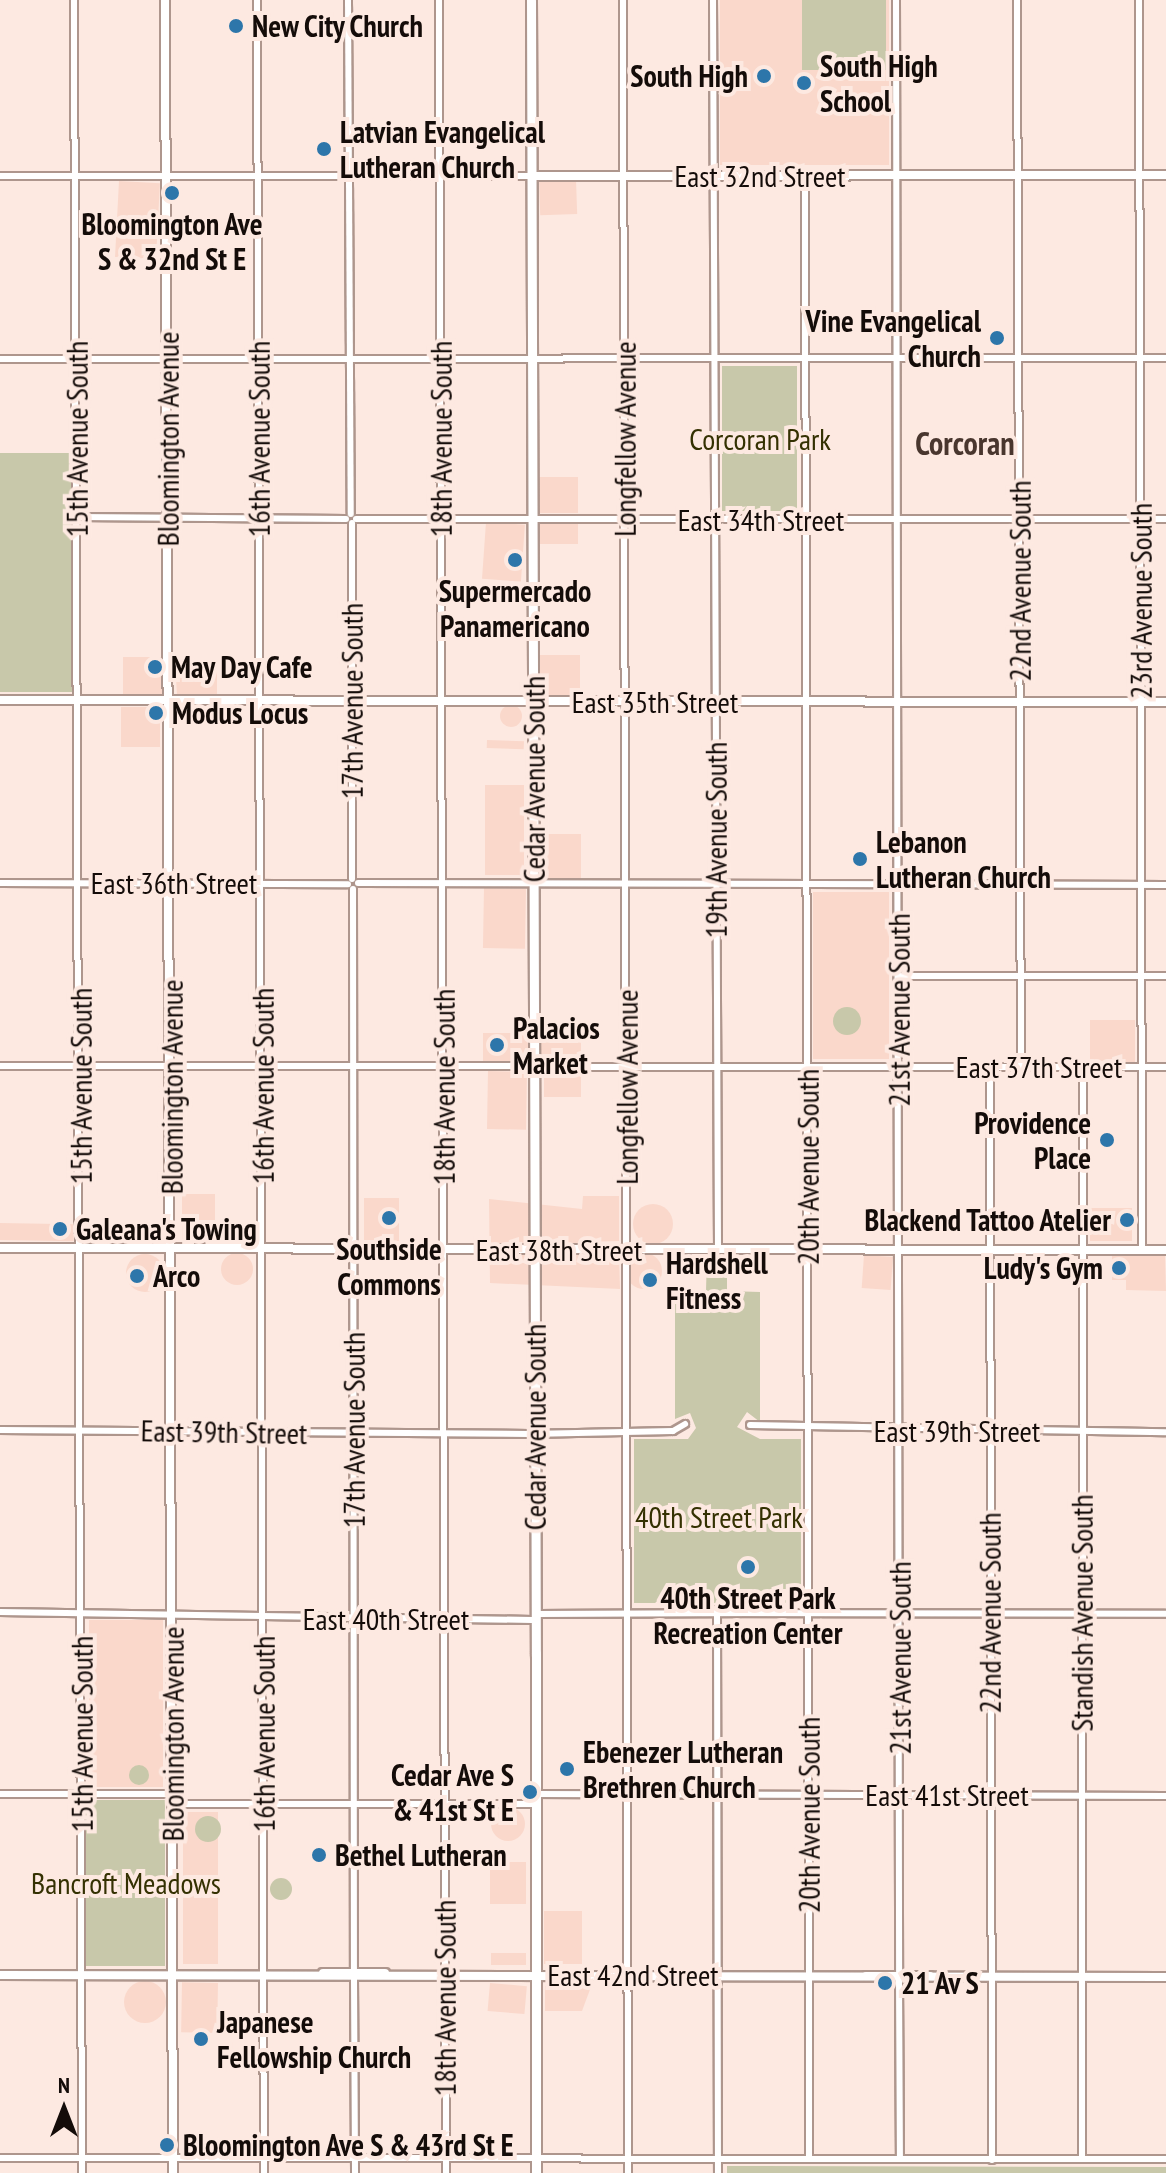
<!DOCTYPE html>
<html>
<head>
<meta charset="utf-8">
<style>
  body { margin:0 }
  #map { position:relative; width:1166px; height:2173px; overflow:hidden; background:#fde9e1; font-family:"PT Sans Narrow",sans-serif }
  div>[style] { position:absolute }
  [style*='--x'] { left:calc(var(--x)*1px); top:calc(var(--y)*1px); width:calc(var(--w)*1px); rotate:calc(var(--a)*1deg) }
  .built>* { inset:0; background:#fad8cb; transform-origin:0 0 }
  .round { border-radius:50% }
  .green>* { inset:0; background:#c8c8aa; transform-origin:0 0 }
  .roads { filter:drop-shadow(2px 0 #ae968d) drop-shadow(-2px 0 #ae968d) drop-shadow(0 2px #ae968d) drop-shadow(0 -2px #ae968d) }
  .minor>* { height:6px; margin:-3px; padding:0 3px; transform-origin:3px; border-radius:3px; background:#fff }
  .tertiary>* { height:8px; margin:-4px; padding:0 4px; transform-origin:4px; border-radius:4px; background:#fff }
  .secondary>* { height:9px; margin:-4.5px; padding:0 4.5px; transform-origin:4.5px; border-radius:4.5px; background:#fff }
  .dots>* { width:22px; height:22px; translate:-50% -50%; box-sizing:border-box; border:4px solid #fde9e1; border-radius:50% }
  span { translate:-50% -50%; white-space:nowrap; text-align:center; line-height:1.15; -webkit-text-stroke:8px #fde9e1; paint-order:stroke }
  .poi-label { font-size:30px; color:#140c09; font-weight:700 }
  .left { translate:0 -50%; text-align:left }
  .right { translate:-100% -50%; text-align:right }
  .street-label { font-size:30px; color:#140c09 }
  .park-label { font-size:30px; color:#343102 }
  .neighbourhood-label { font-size:32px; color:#49362e; font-weight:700 }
  .north { position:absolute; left:24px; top:2069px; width:80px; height:80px; -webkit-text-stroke:6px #fde9e1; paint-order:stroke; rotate:0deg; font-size:22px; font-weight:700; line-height:32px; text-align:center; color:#140c09 }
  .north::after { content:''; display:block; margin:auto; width:28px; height:36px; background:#140c09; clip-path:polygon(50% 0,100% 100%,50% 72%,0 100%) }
</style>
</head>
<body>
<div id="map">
  <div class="built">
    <i style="left:720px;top:0;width:169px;height:165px"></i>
    <i style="left:576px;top:180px;width:34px;height:37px;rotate:88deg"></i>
    <i style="left:119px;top:181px;width:41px;height:76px;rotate:3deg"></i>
    <i style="left:538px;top:477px;width:40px;height:36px"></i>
    <i style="left:486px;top:522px;width:39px;height:57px;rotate:4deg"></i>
    <i style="left:540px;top:524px;width:38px;height:20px"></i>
    <i style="left:539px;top:655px;width:41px;height:40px"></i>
    <i style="left:123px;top:657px;width:40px;height:37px"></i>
    <i style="clip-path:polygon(175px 662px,206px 662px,206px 671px,217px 671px,217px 695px,177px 695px)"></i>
    <i class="round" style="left:500px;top:705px;width:22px;height:22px"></i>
    <i style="left:160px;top:707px;width:40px;height:39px;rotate:90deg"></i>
    <i style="left:487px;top:740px;width:37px;height:8px;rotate:2deg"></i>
    <i style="left:485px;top:785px;width:39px;height:90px"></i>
    <i style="left:539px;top:834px;width:42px;height:45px"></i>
    <i style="left:484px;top:888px;width:42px;height:60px;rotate:1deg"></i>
    <i style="left:813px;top:892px;width:76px;height:167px"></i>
    <i style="left:1090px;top:1020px;width:45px;height:42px"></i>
    <i style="left:539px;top:1025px;width:42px;height:36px"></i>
    <i style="left:483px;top:1033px;width:46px;height:30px"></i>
    <i style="left:488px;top:1071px;width:39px;height:58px;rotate:1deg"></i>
    <i style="left:544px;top:1075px;width:37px;height:22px"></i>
    <i style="left:182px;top:1194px;width:33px;height:45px"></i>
    <i style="clip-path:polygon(583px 1196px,619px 1196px,619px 1241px,583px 1242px,584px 1254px,619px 1255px,620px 1289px,490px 1283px,489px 1199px,582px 1209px)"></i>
    <i style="left:364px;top:1198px;width:35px;height:43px"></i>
    <i class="round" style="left:633px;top:1204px;width:40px;height:40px"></i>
    <i style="left:1090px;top:1208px;width:42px;height:33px"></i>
    <i style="left:0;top:1223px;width:74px;height:17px;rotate:1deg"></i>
    <i style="left:129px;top:1225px;width:34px;height:15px"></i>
    <i class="round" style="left:221px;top:1253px;width:32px;height:32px"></i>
    <i class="round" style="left:626px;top:1253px;width:36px;height:36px"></i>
    <i class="round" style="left:126px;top:1254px;width:38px;height:38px"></i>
    <i style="left:864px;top:1255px;width:29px;height:33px;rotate:4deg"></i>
    <i style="clip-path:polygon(1112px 1255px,1165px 1256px,1166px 1291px,1126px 1290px,1126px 1280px,1112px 1280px)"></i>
    <i style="left:89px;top:1620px;width:74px;height:167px"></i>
    <i class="round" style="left:491px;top:1807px;width:34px;height:34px"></i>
    <i style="left:183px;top:1812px;width:35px;height:152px"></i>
    <i style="left:490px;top:1862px;width:36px;height:42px"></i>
    <i style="left:544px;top:1911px;width:38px;height:53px"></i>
    <i style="left:491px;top:1953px;width:35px;height:12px"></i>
    <i class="round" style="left:124px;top:1981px;width:42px;height:42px"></i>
    <i style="left:218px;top:1983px;width:50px;height:36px;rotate:91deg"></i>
    <i style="left:490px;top:1983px;width:37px;height:28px;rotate:5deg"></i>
    <i style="clip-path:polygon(592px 1984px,582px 2011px,545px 2011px,545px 1986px)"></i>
  </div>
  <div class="green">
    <i style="left:802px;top:0;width:84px;height:70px"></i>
    <i style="left:722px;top:366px;width:75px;height:145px"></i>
    <i style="left:0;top:453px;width:73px;height:239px"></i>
    <i class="round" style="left:833px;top:1007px;width:28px;height:28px"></i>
    <i style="clip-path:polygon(727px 1253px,727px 1291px,760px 1292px,760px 1422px,747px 1412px,737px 1427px,760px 1439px,801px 1439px,801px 1603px,634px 1603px,634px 1439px,688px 1439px,696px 1428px,690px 1413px,675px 1419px,675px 1291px,706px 1291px,707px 1254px)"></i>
    <i class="round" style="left:129px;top:1765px;width:20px;height:20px"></i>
    <i style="left:86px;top:1800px;width:79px;height:166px"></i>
    <i class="round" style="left:195px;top:1816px;width:26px;height:26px"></i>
    <i class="round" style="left:270px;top:1878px;width:22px;height:22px"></i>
    <i style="clip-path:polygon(727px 2166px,1166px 2167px,1166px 2173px,727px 2173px)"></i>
  </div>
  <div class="roads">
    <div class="minor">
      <i style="--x:74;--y:0;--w:2173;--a:89.79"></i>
      <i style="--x:257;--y:0;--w:2173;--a:89.82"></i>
      <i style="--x:348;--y:0;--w:171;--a:89.7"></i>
      <i style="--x:439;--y:0;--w:2173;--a:89.82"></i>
      <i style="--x:623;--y:0;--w:2173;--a:89.87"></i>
      <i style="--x:713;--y:0;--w:1249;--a:89.77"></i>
      <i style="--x:896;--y:0;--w:1973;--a:89.91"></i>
      <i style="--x:1017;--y:0;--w:1067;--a:89.79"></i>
      <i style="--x:1139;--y:0;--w:1250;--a:89.86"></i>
      <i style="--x:0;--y:176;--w:344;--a:0"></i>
      <i style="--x:354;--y:176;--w:178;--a:0"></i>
      <i style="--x:805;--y:176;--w:1983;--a:89.88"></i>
      <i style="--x:349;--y:181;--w:333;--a:89.7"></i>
      <i style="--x:0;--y:359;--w:1166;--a:-0.05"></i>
      <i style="--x:77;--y:517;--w:269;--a:0.4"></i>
      <i style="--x:356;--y:519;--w:810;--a:0"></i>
      <i style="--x:352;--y:523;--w:356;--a:90"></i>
      <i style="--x:0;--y:883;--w:348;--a:0.2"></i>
      <i style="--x:358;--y:883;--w:808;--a:0.14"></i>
      <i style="--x:353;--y:889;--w:1082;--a:89.95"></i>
      <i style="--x:899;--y:976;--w:267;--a:0"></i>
      <i style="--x:0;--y:1066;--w:1166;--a:0.05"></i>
      <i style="--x:990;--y:1067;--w:1093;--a:89.9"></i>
      <i style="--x:750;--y:1425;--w:416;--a:1"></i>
      <i style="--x:0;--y:1430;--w:529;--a:0.43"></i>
      <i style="--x:529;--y:1434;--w:144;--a:-1.2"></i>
      <i style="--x:673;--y:1431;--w:14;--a:-30"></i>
      <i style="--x:717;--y:1610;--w:563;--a:89.9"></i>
      <i style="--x:0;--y:1612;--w:532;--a:0.86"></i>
      <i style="--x:686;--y:1613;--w:480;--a:0.1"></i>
      <i style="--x:538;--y:1614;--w:210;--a:-0.3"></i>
      <i style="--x:0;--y:1794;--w:172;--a:0"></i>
      <i style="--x:536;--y:1794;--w:630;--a:0.18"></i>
      <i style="--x:173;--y:1804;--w:363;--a:0"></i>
      <i style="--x:354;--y:1979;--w:194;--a:89.7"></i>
      <i style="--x:899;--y:1980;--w:179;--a:89.7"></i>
      <i style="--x:0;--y:2158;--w:1166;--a:0.05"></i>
      <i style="--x:1082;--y:2159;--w:1092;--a:-89.95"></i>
    </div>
    <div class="tertiary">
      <i style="--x:165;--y:0;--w:2173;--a:89.79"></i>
      <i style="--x:532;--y:176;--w:634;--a:-0.09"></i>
      <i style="--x:0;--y:700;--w:1166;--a:0.1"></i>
      <i style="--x:0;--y:1248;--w:1166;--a:0.1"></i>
      <i style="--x:323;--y:1973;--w:62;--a:0"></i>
      <i style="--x:0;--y:1975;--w:1166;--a:0.1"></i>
      <i style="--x:866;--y:1976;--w:64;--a:0"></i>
    </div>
    <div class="secondary">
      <i style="--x:531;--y:0;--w:1656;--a:89.83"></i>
      <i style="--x:536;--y:1653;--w:520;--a:90"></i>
    </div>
  </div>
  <div class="dots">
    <i style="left:236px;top:26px;background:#2d76aa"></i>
    <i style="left:764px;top:76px;background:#2d76aa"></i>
    <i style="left:804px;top:83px;background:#2d76aa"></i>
    <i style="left:324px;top:149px;background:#2d76aa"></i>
    <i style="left:172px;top:193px;background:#2d76aa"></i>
    <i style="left:997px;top:338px;background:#2d76aa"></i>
    <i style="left:515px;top:560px;background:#2d76aa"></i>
    <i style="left:155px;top:667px;background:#2d76aa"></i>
    <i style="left:156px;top:713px;background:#2d76aa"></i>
    <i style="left:860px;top:859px;background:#2d76aa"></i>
    <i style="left:497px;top:1045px;background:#2d76aa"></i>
    <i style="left:1107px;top:1140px;background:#2d76aa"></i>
    <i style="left:389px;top:1218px;background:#2d76aa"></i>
    <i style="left:1127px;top:1220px;background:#2d76aa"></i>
    <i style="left:60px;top:1229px;background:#2d76aa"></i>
    <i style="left:1119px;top:1268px;background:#2d76aa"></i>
    <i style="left:137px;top:1276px;background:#2d76aa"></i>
    <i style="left:650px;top:1280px;background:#2d76aa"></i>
    <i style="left:748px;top:1567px;background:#2d76aa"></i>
    <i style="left:567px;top:1769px;background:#2d76aa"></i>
    <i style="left:530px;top:1792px;background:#2d76aa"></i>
    <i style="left:319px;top:1855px;background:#2d76aa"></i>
    <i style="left:885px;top:1983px;background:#2d76aa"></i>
    <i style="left:201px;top:2039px;background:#2d76aa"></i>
    <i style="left:167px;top:2145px;background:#2d76aa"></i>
  </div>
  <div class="poi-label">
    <span class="left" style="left:252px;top:26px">New City Church</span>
    <span class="left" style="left:820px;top:83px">South High<br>School</span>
    <span class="right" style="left:748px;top:76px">South High</span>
    <span class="left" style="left:340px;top:149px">Latvian Evangelical<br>Lutheran Church</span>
    <span style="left:172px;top:241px">Bloomington Ave<br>S &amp; 32nd St E</span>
    <span class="right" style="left:981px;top:338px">Vine Evangelical<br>Church</span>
    <span style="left:515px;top:608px">Supermercado<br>Panamericano</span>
    <span class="left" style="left:171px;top:667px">May Day Cafe</span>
    <span class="left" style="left:172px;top:713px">Modus Locus</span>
    <span class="left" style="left:876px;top:859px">Lebanon<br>Lutheran Church</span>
    <span class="left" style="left:513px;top:1045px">Palacios<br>Market</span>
    <span class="right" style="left:1091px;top:1140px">Providence<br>Place</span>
    <span class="right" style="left:1111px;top:1220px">Blackend Tattoo Atelier</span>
    <span class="left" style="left:76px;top:1229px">Galeana's Towing</span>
    <span style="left:389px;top:1266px">Southside<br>Commons</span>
    <span class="left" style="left:666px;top:1280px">Hardshell<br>Fitness</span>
    <span class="right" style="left:1103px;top:1268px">Ludy's Gym</span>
    <span class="left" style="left:153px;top:1276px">Arco</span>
    <span style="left:748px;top:1615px">40th Street Park<br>Recreation Center</span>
    <span class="left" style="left:583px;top:1769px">Ebenezer Lutheran<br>Brethren Church</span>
    <span class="right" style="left:514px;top:1792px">Cedar Ave S<br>&amp; 41st St E</span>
    <span class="left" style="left:335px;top:1855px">Bethel Lutheran</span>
    <span class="left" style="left:901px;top:1983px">21 Av S</span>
    <span class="left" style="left:217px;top:2039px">Japanese<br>Fellowship Church</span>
    <span class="left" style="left:183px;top:2145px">Bloomington Ave S &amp; 43rd St E</span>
  </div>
  <div class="street-label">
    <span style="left:760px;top:176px">East 32nd Street</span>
    <span style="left:77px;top:439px;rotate:-90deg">15th Avenue South</span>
    <span style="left:168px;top:439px;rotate:-90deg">Bloomington Avenue</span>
    <span style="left:259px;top:439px;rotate:-90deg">16th Avenue South</span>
    <span style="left:441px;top:439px;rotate:-90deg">18th Avenue South</span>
    <span style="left:625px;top:439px;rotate:-90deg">Longfellow Avenue</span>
    <span style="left:761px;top:520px">East 34th Street</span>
    <span style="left:1020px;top:581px;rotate:-90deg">22nd Avenue South</span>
    <span style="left:1141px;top:601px;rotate:-90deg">23rd Avenue South</span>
    <span style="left:352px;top:701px;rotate:-90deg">17th Avenue South</span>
    <span style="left:655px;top:702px">East 35th Street</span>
    <span style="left:534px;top:779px;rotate:-90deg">Cedar Avenue South</span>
    <span style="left:716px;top:840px;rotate:-90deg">19th Avenue South</span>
    <span style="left:174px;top:883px">East 36th Street</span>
    <span style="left:899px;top:1010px;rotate:-90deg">21st Avenue South</span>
    <span style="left:1039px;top:1067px">East 37th Street</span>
    <span style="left:81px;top:1086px;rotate:-90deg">15th Avenue South</span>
    <span style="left:263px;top:1086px;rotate:-90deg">16th Avenue South</span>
    <span style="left:172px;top:1087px;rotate:-90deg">Bloomington Avenue</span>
    <span style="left:444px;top:1087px;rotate:-90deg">18th Avenue South</span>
    <span style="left:627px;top:1087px;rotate:-90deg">Longfellow Avenue</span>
    <span style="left:808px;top:1167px;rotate:-90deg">20th Avenue South</span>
    <span style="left:559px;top:1250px">East 38th Street</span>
    <span style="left:535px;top:1427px;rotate:-90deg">Cedar Avenue South</span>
    <span style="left:354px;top:1430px;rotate:-90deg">17th Avenue South</span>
    <span style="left:957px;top:1431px">East 39th Street</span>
    <span style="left:224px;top:1432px;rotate:1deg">East 39th Street</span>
    <span style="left:990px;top:1613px;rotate:-90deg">22nd Avenue South</span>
    <span style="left:1082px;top:1613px;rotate:-90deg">Standish Avenue South</span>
    <span style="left:386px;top:1619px">East 40th Street</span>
    <span style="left:900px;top:1658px;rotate:-90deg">21st Avenue South</span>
    <span style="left:82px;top:1734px;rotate:-90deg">15th Avenue South</span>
    <span style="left:173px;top:1734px;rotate:-90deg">Bloomington Avenue</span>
    <span style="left:264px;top:1734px;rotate:-90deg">16th Avenue South</span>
    <span style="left:947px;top:1795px">East 41st Street</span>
    <span style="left:809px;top:1815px;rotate:-90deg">20th Avenue South</span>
    <span style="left:633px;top:1975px">East 42nd Street</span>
    <span style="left:445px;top:1998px;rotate:-90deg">18th Avenue South</span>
  </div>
  <div class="park-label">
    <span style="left:760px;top:439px">Corcoran Park</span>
    <span style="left:719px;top:1517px">40th Street Park</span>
    <span style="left:126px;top:1883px">Bancroft Meadows</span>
  </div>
  <div class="neighbourhood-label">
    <span style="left:965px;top:443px">Corcoran</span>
  </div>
  <div class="north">N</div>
</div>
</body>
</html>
